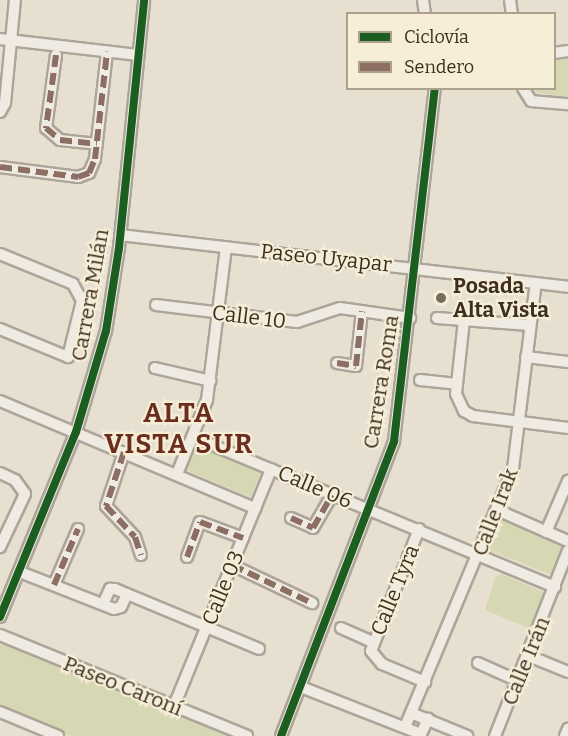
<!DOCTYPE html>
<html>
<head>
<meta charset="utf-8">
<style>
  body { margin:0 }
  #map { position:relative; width:568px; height:736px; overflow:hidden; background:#e7e0d1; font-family:Bitter,serif }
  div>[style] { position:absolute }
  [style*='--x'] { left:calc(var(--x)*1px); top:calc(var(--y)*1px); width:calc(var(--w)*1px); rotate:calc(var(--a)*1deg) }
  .green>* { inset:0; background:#d6d7b3; transform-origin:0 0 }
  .roads { filter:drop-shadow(2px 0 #ada599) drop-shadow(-2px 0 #ada599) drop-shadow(0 2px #ada599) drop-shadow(0 -2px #ada599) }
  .minor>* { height:10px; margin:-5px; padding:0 5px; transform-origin:5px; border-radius:5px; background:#efebe3 }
  .quiet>* { height:6px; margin-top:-3px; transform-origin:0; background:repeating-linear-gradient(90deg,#8d6e63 0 12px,transparent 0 18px) }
  .cycleway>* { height:8px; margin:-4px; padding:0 4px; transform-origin:4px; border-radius:4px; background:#1b5e20 }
  .dots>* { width:16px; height:16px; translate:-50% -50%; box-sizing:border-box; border:3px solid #f7eed8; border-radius:50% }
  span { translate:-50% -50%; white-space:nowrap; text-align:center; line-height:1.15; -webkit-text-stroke:4.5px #f7eed8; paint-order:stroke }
  .street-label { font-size:21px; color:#3d2e20 }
  .poi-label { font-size:21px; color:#3d2e20; font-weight:700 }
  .left { translate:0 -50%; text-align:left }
  .district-label { font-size:27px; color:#6b2e1e; font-weight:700; letter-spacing:1.5px }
  .legend { position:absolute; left:346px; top:12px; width:210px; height:78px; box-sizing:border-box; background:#f7eed8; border:2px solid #ada18e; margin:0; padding:8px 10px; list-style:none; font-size:18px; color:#3d2e20 }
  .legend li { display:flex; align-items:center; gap:12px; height:30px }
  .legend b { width:30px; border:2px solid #ada18e }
</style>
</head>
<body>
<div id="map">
  <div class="green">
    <i style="clip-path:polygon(568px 58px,568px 99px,532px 91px,554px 88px,555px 60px)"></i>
    <i style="left:197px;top:444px;width:70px;height:28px;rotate:23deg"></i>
    <i style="clip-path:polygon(507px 519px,562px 546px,554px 576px,491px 551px,489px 545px,499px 521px)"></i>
    <i style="clip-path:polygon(501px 574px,546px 593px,534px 630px,485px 610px,495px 578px)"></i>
    <i style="clip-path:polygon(7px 644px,231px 736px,71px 736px,0 707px,0 645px)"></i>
  </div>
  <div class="roads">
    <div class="minor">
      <i style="--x:423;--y:0;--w:14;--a:82"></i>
      <i style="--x:510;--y:0;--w:14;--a:82"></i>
      <i style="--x:0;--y:39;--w:139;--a:6.6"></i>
      <i style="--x:554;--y:53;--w:14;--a:-8"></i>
      <i style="--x:56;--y:55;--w:74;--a:97.8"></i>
      <i style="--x:46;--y:128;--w:18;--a:41"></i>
      <i style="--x:60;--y:140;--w:37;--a:6"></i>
      <i style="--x:523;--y:88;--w:15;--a:58"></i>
      <i style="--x:531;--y:101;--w:37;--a:5"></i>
      <i style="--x:0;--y:112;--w:10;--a:-61"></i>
      <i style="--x:5;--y:103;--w:103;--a:-84.5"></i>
      <i style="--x:0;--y:167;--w:79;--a:7.3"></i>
      <i style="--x:78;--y:177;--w:12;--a:-20"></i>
      <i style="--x:89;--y:173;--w:15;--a:-67"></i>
      <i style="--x:95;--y:159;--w:108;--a:-83.6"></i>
      <i style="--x:120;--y:235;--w:451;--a:6.6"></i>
      <i style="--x:0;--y:254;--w:79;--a:22.3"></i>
      <i style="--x:73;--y:284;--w:19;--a:62"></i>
      <i style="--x:82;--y:301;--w:58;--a:104"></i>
      <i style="--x:68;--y:357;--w:74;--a:-157.6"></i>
      <i style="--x:156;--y:305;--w:142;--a:6.9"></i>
      <i style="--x:297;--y:322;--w:45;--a:-18"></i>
      <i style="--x:340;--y:308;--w:71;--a:8.1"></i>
      <i style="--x:437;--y:318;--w:92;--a:4.4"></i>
      <i style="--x:464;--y:320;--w:74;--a:96.2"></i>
      <i style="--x:456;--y:394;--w:19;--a:65"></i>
      <i style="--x:464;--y:411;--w:10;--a:29"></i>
      <i style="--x:473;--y:416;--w:96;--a:7.2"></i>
      <i style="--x:526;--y:357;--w:42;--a:6.8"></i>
      <i style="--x:337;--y:363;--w:19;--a:9"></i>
      <i style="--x:356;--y:366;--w:55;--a:-83.8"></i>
      <i style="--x:155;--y:368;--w:57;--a:13.1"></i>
      <i style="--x:420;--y:380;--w:37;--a:6"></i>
      <i style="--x:0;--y:401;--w:277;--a:22.8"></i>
      <i style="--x:193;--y:437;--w:392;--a:22.5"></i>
      <i style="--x:124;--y:452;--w:57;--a:108.4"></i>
      <i style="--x:106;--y:506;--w:42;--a:46.9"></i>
      <i style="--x:135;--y:537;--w:19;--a:72"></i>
      <i style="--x:0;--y:473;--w:17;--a:25"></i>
      <i style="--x:15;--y:480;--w:17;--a:54"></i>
      <i style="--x:25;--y:494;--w:59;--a:115.3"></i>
      <i style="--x:177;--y:474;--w:80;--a:-67.9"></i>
      <i style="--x:207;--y:400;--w:154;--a:-82.9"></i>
      <i style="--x:497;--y:510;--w:77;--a:23.6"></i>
      <i style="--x:291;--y:518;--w:24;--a:24"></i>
      <i style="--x:313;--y:528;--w:38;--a:-60"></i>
      <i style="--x:419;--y:529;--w:131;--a:111.5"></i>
      <i style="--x:371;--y:651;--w:17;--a:50"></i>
      <i style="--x:382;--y:664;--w:47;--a:22.7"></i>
      <i style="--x:546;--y:532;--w:56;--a:-66.7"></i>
      <i style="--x:187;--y:557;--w:37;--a:-70"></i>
      <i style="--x:200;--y:522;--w:46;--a:20.4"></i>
      <i style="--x:232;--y:565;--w:89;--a:25.4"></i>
      <i style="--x:20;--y:572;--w:101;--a:21.5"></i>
      <i style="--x:114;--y:609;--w:7;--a:-16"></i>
      <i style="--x:121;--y:607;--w:14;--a:-65"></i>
      <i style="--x:54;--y:585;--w:61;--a:-66.8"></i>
      <i style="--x:103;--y:604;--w:17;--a:-65"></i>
      <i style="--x:110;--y:589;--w:5;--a:0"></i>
      <i style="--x:115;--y:589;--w:156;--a:22.6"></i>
      <i style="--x:0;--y:617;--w:200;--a:-67.7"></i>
      <i style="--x:76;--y:432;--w:105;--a:-73.5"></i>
      <i style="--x:106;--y:331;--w:84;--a:-81.1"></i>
      <i style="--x:119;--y:248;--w:249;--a:-84.2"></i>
      <i style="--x:341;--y:628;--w:36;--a:24"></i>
      <i style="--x:0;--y:635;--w:267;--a:22.2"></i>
      <i style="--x:529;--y:656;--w:42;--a:22.3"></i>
      <i style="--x:478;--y:663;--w:44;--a:24.2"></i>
      <i style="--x:301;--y:687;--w:129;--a:21.4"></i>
      <i style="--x:421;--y:734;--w:17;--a:-65"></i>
      <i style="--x:174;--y:706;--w:256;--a:-67.7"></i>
      <i style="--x:0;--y:712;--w:63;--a:22.5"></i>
      <i style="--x:411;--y:713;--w:61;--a:22.3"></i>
      <i style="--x:405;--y:727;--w:280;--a:-67.3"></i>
      <i style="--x:513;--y:469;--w:187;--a:-83"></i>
      <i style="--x:281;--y:736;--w:316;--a:-69"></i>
      <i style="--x:394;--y:441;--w:355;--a:-83.4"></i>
      <i style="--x:495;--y:736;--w:199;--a:-68.5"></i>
      <i style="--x:565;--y:736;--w:8;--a:-67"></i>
    </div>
  </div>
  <div class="quiet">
    <i style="--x:56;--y:55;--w:74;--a:97.8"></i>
    <i style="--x:46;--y:128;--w:18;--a:41"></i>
    <i style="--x:60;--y:140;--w:37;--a:6"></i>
    <i style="--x:0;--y:167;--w:79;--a:7.3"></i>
    <i style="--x:78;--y:177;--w:12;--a:-20"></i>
    <i style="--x:89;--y:173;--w:15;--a:-67"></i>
    <i style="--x:95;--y:159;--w:108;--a:-83.6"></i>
    <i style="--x:337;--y:363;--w:19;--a:9"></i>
    <i style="--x:356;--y:366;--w:55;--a:-83.8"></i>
    <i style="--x:124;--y:452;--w:57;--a:108.4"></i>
    <i style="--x:106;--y:506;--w:42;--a:46.9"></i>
    <i style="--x:135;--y:537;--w:19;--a:72"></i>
    <i style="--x:291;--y:518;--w:24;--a:24"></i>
    <i style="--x:313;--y:528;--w:38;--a:-60"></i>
    <i style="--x:187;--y:557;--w:37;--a:-70"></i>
    <i style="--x:200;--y:522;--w:46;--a:20.4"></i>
    <i style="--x:232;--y:565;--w:89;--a:25.4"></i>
    <i style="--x:54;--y:585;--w:61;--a:-66.8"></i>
  </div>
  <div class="cycleway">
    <i style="--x:0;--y:617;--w:200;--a:-67.7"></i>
    <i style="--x:76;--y:432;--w:105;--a:-73.5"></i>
    <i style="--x:106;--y:331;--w:84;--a:-81.1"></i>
    <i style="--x:119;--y:248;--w:249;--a:-84.2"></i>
    <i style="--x:281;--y:736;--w:316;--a:-69"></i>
    <i style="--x:394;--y:441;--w:355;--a:-83.4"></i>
  </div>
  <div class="dots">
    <i style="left:441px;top:298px;background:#786c5e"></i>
  </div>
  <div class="street-label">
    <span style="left:326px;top:258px;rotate:6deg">Paseo Uyapar</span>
    <span style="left:90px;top:295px;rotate:-80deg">Carrera Milán</span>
    <span style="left:249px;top:317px;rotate:7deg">Calle 10</span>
    <span style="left:381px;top:382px;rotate:-81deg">Carrera Roma</span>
    <span style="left:315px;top:487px;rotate:23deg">Calle 06</span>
    <span style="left:495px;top:512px;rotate:-69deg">Calle Irak</span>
    <span style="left:223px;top:588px;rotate:-68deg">Calle 03</span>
    <span style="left:395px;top:590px;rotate:-68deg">Calle Tyra</span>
    <span style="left:526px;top:661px;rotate:-68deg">Calle Irán</span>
    <span style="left:123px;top:686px;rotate:22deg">Paseo Caroní</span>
  </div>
  <div class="poi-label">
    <span class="left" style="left:453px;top:298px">Posada<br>Alta Vista</span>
  </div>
  <div class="district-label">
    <span style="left:179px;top:429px">ALTA<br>VISTA SUR</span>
  </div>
  <ul class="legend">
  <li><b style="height:8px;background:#1b5e20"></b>Ciclovía</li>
  <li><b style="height:8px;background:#8d6e63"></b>Sendero</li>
  </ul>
</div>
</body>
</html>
